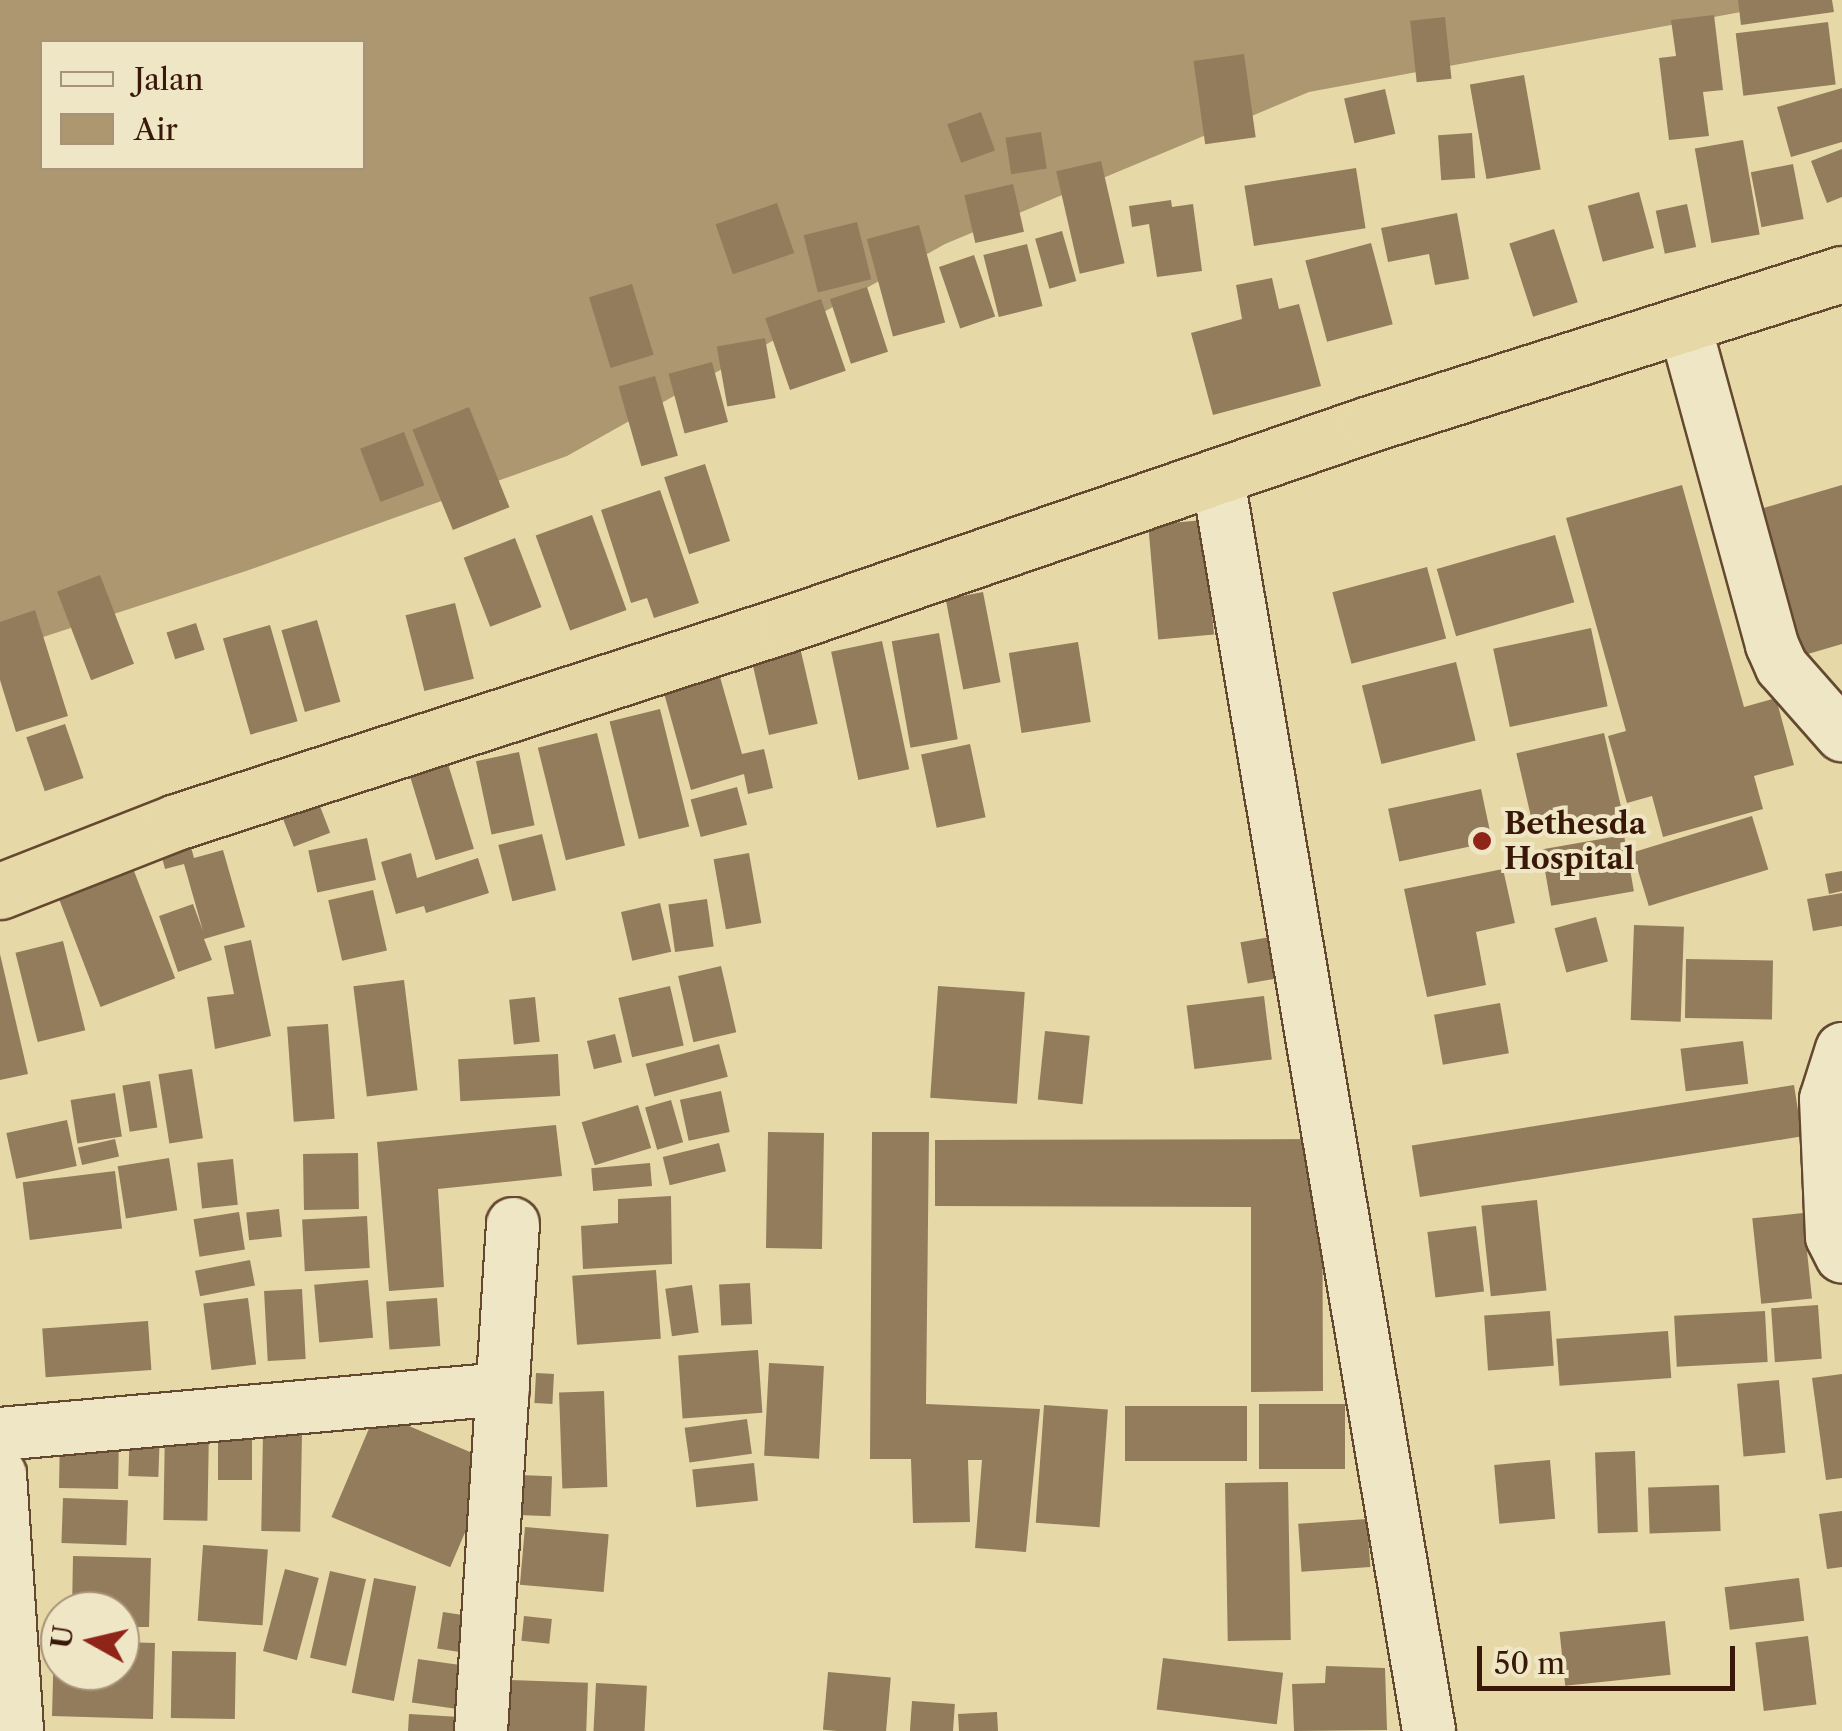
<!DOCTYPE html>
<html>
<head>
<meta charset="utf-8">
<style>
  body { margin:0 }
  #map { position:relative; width:1842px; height:1731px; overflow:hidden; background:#e7d9a7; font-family:"Libre Caslon Text",serif }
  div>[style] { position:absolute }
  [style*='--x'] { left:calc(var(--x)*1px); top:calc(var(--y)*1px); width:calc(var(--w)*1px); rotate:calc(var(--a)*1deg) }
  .water>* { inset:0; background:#ac9771 }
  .building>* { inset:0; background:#937c5b; transform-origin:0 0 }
  .roads { filter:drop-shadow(2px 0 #644830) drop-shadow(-2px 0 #644830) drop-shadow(0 2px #644830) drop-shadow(0 -2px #644830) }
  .minor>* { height:52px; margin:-26px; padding:0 26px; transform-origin:26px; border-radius:26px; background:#efe6c6 }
  .highway>* { height:55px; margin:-27.5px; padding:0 27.5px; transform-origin:27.5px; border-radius:27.5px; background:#e7d9a7 }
  .dots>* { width:28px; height:28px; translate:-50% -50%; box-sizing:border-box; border:5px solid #efe6c6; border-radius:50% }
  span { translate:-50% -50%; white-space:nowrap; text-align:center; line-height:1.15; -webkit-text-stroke:8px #efe6c6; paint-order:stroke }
  .poi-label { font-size:30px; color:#391709; font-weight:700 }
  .left { translate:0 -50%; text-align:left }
  .legend { position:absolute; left:40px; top:40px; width:325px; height:130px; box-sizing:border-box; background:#efe6c6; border:2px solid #a6937a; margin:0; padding:12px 18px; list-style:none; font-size:30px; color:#391709 }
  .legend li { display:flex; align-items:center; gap:20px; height:50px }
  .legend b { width:50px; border:2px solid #a6937a }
  .north { position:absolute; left:40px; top:1591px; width:100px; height:100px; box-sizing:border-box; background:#efe6c6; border:2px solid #a6937a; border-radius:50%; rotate:278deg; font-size:28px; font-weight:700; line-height:40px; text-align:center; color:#391709 }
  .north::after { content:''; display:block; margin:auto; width:35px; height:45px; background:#8f2418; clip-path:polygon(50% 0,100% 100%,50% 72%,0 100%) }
  .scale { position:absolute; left:1477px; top:1646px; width:258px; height:45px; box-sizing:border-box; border:5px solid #391709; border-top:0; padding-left:12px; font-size:30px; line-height:35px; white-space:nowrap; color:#391709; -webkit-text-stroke:8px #efe6c6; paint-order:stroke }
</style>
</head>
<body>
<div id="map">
  <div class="water">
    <i style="clip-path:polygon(evenodd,0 0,1806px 0,1309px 92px,945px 244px,567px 456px,246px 571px,0 651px,0 0,42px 42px,362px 42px,362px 168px,42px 168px,42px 42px)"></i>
  </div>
  <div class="building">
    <i style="clip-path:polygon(1738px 0,1832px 0,1834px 12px,1741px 25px)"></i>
    <i style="clip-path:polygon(1714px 15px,1723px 90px,1703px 92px,1709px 136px,1669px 140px,1659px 58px,1676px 56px,1671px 20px)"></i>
    <i style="left:1445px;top:17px;width:62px;height:35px;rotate:84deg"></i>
    <i style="left:1828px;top:22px;width:63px;height:93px;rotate:83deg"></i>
    <i style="left:1244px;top:54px;width:84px;height:51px;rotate:82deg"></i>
    <i style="left:1524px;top:75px;width:96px;height:55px;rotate:80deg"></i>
    <i style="clip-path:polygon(1842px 88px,1842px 142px,1791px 157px,1777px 107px)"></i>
    <i style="left:1385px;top:89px;width:46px;height:42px;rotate:77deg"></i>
    <i style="left:981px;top:112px;width:41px;height:36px;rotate:70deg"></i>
    <i style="left:1041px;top:132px;width:37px;height:36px;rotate:81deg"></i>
    <i style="left:1472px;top:133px;width:45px;height:34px;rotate:86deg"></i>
    <i style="left:1743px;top:140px;width:96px;height:49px;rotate:80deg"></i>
    <i style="clip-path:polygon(1842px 149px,1842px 197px,1827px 203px,1811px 161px)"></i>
    <i style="left:1101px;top:161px;width:105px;height:46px;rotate:77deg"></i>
    <i style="left:1793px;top:164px;width:56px;height:43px;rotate:79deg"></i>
    <i style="left:1356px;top:168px;width:61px;height:113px;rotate:81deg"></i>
    <i style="left:1013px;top:184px;width:49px;height:50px;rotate:77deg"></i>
    <i style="left:1639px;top:192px;width:58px;height:53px;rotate:75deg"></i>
    <i style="clip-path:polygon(1171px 200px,1172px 207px,1193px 204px,1202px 271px,1157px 277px,1149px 224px,1132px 227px,1129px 206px)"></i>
    <i style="left:777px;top:203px;width:53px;height:65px;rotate:71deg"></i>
    <i style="left:1687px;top:204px;width:44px;height:32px;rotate:78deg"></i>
    <i style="clip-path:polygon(1457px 213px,1469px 279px,1435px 285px,1429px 254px,1388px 262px,1381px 228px)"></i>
    <i style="left:857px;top:222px;width:59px;height:55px;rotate:76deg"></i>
    <i style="left:919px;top:225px;width:101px;height:54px;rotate:75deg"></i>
    <i style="left:1554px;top:229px;width:77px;height:47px;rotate:72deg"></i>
    <i style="left:1062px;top:231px;width:52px;height:28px;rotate:74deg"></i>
    <i style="left:1371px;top:243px;width:84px;height:68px;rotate:75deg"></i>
    <i style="left:1027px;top:244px;width:64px;height:45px;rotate:76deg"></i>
    <i style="left:974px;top:255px;width:65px;height:37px;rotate:71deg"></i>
    <i style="clip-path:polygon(1272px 278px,1279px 309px,1299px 304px,1321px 386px,1213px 415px,1191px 333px,1242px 319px,1236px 285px)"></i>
    <i style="left:632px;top:284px;width:74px;height:45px;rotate:73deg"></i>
    <i style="left:867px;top:287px;width:68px;height:39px;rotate:72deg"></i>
    <i style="left:821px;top:299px;width:76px;height:59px;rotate:71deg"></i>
    <i style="left:765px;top:338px;width:61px;height:49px;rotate:80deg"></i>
    <i style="left:712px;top:362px;width:62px;height:45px;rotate:75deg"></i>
    <i style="left:655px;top:376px;width:83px;height:38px;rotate:74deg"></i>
    <i style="left:469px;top:407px;width:108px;height:61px;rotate:68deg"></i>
    <i style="left:404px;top:432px;width:57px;height:47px;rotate:69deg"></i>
    <i style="left:705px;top:464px;width:81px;height:43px;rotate:72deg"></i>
    <i style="clip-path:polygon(1682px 485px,1744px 707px,1776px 698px,1794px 765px,1754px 776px,1763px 809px,1663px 837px,1652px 796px,1627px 803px,1608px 736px,1626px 731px,1566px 518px)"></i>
    <i style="clip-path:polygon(1842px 485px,1842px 644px,1801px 656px,1760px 509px)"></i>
    <i style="clip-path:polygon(660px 490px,699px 603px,654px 618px,647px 598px,631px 603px,601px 510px)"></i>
    <i style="left:592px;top:515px;width:101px;height:60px;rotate:70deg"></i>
    <i style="left:1204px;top:520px;width:115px;height:56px;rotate:85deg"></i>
    <i style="left:1555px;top:535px;width:70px;height:123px;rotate:74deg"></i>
    <i style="left:515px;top:538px;width:74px;height:55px;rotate:69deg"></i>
    <i style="left:1427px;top:567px;width:74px;height:98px;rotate:75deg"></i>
    <i style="left:100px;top:575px;width:95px;height:46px;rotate:69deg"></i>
    <i style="left:983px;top:592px;width:92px;height:38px;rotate:79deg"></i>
    <i style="left:455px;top:603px;width:78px;height:51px;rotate:76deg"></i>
    <i style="clip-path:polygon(35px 610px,68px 716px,16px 732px,0 680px,0 622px)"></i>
    <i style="left:317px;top:620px;width:85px;height:37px;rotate:74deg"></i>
    <i style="left:196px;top:623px;width:28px;height:31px;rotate:72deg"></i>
    <i style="left:270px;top:625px;width:100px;height:49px;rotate:74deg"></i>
    <i style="left:1591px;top:628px;width:80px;height:100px;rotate:78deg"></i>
    <i style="left:939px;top:633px;width:108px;height:48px;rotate:80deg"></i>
    <i style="left:882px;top:641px;width:131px;height:52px;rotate:78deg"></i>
    <i style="left:1078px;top:642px;width:81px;height:70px;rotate:81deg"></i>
    <i style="left:799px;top:643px;width:83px;height:50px;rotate:77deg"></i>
    <i style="left:1456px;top:662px;width:81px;height:97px;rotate:76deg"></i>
    <i style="clip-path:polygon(718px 670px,742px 754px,764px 749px,773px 788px,748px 794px,744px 774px,691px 790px,662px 686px)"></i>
    <i style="left:660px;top:709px;width:121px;height:52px;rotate:76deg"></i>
    <i style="left:65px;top:724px;width:57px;height:41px;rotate:71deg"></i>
    <i style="left:597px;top:733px;width:116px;height:61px;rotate:76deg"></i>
    <i style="left:1604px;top:733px;width:85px;height:90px;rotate:77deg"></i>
    <i style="left:970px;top:744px;width:75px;height:50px;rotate:78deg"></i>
    <i style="left:519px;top:752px;width:75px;height:44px;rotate:78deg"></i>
    <i style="left:445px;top:754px;width:99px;height:40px;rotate:73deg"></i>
    <i style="left:737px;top:787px;width:39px;height:48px;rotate:75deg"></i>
    <i style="left:313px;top:788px;width:48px;height:39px;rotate:69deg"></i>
    <i style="left:1481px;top:789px;width:54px;height:95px;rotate:78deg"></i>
    <i style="left:1752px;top:816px;width:56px;height:125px;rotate:73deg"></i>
    <i style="clip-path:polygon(186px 829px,194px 858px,223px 850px,245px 927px,204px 939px,212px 960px,178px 972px,159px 916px,193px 904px,203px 931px,184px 864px,165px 869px,157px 838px)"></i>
    <i style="left:542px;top:834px;width:58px;height:45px;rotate:76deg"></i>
    <i style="left:1624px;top:835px;width:57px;height:84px;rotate:80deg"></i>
    <i style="left:367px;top:838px;width:43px;height:60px;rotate:78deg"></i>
    <i style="clip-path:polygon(411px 853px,417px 878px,478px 858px,489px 893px,426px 913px,424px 906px,396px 914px,381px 862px)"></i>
    <i style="left:749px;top:853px;width:71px;height:36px;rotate:80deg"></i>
    <i style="clip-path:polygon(1503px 869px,1515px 923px,1476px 932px,1486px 985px,1427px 997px,1404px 889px)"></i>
    <i style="left:134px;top:871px;width:115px;height:80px;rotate:69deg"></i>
    <i style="clip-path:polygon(1842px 871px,1842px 891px,1829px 894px,1825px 874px)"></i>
    <i style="left:373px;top:890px;width:62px;height:46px;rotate:77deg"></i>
    <i style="clip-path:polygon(1842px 893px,1842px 926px,1813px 931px,1807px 899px)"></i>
    <i style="left:707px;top:899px;width:48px;height:39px;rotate:82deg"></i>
    <i style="left:660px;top:903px;width:50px;height:40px;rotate:77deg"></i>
    <i style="left:1596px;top:917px;width:46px;height:43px;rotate:75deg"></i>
    <i style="left:1634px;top:925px;width:50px;height:95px;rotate:2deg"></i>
    <i style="left:1270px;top:937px;width:42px;height:30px;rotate:80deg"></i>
    <i style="clip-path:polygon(251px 940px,271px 1036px,215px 1049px,207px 997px,234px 994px,224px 946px)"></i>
    <i style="left:63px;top:941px;width:92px;height:49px;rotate:76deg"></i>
    <i style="clip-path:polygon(0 954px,28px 1074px,0 1080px)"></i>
    <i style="left:1686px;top:959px;width:87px;height:59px;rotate:1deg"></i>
    <i style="left:721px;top:966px;width:68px;height:44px;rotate:77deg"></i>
    <i style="left:404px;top:980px;width:111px;height:51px;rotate:83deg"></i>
    <i style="left:670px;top:986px;width:61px;height:53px;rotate:77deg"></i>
    <i style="left:938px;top:986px;width:87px;height:112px;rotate:4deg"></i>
    <i style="left:1264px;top:996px;width:64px;height:78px;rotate:83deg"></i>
    <i style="left:535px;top:997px;width:45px;height:26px;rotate:84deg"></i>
    <i style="left:1500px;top:1003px;width:51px;height:67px;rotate:80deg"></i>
    <i style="left:328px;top:1024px;width:95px;height:41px;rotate:86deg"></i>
    <i style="left:1045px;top:1031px;width:45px;height:69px;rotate:6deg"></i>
    <i style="left:615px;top:1034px;width:29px;height:29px;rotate:76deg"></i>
    <i style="left:1743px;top:1041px;width:43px;height:63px;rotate:83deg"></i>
    <i style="left:719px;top:1044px;width:34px;height:76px;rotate:75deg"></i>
    <i style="left:558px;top:1054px;width:42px;height:100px;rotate:87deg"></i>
    <i style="left:192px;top:1069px;width:70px;height:34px;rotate:81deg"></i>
    <i style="left:150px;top:1081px;width:47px;height:28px;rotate:81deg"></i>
    <i style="left:1794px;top:1085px;width:52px;height:387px;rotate:81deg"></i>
    <i style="left:721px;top:1091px;width:42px;height:42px;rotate:78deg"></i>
    <i style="left:115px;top:1093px;width:44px;height:45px;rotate:81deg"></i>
    <i style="left:671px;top:1100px;width:44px;height:27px;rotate:74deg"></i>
    <i style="left:638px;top:1105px;width:45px;height:59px;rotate:73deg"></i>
    <i style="left:67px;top:1120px;width:47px;height:62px;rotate:78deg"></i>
    <i style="clip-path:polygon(556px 1125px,562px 1176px,438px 1189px,444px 1287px,389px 1291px,377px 1142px)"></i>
    <i style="left:768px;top:1132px;width:56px;height:116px;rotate:1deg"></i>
    <i style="clip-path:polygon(872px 1132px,929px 1132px,926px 1404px,1040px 1409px,1026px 1552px,975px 1548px,982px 1460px,968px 1460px,970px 1522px,913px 1523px,911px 1459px,870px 1459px)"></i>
    <i style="left:115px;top:1139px;width:18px;height:38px;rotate:77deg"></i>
    <i style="clip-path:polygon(1322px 1139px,1323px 1391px,1251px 1392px,1251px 1207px,935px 1206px,935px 1140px)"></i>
    <i style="left:719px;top:1143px;width:29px;height:58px;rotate:76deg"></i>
    <i style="left:358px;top:1153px;width:56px;height:55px;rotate:89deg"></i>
    <i style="left:169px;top:1158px;width:53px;height:52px;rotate:81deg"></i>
    <i style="left:233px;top:1159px;width:46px;height:36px;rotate:84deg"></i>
    <i style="left:650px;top:1163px;width:23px;height:59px;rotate:85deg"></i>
    <i style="left:115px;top:1171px;width:58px;height:93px;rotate:83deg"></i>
    <i style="clip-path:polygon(671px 1196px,672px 1264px,583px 1269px,581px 1226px,618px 1223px,618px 1199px)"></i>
    <i style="left:1537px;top:1200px;width:91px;height:56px;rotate:84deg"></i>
    <i style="left:279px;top:1209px;width:28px;height:33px;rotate:84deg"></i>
    <i style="left:239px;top:1212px;width:38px;height:46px;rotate:81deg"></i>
    <i style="left:1803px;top:1213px;width:86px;height:51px;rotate:84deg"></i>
    <i style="left:367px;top:1216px;width:52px;height:65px;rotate:87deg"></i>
    <i style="left:1476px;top:1226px;width:66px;height:49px;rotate:83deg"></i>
    <i style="left:250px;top:1260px;width:26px;height:56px;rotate:79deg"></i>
    <i style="left:656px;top:1270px;width:69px;height:84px;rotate:86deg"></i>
    <i style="left:368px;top:1280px;width:58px;height:54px;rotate:85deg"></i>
    <i style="left:750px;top:1283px;width:41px;height:31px;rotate:87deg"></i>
    <i style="left:692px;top:1285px;width:48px;height:27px;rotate:82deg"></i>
    <i style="left:302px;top:1289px;width:70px;height:38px;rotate:87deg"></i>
    <i style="left:248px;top:1298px;width:67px;height:45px;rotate:83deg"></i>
    <i style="left:437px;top:1298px;width:48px;height:51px;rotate:86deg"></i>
    <i style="left:1818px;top:1305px;width:54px;height:47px;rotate:86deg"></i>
    <i style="left:1550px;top:1311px;width:55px;height:66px;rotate:86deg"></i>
    <i style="left:1765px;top:1311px;width:51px;height:91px;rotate:87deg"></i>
    <i style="left:148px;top:1321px;width:49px;height:106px;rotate:86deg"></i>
    <i style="left:1668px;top:1331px;width:47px;height:112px;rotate:86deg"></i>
    <i style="left:758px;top:1350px;width:63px;height:80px;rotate:86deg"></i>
    <i style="left:769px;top:1363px;width:55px;height:93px;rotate:3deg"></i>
    <i style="left:536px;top:1373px;width:18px;height:30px;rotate:3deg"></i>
    <i style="clip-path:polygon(1842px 1374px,1842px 1478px,1826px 1480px,1812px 1378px)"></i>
    <i style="left:1779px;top:1380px;width:73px;height:42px;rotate:85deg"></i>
    <i style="left:604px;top:1391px;width:96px;height:45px;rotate:88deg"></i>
    <i style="left:1259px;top:1404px;width:86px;height:65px"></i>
    <i style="left:1044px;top:1405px;width:64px;height:118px;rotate:4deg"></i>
    <i style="left:1125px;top:1406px;width:122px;height:55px"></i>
    <i style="left:376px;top:1412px;width:129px;height:114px;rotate:23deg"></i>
    <i style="left:747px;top:1419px;width:35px;height:63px;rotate:82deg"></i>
    <i style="left:218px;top:1427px;width:34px;height:53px"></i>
    <i style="left:165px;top:1428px;width:44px;height:92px;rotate:1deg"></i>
    <i style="left:130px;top:1429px;width:30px;height:47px;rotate:2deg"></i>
    <i style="left:60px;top:1432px;width:59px;height:56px;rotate:1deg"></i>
    <i style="left:263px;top:1432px;width:39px;height:99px;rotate:1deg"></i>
    <i style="left:1635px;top:1451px;width:81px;height:40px;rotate:88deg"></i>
    <i style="left:1550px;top:1460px;width:59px;height:56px;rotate:85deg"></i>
    <i style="left:754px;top:1463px;width:38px;height:62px;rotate:84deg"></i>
    <i style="left:519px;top:1475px;width:33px;height:40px;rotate:2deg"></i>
    <i style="left:1288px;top:1482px;width:158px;height:63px;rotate:89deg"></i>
    <i style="left:1719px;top:1485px;width:46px;height:71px;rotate:88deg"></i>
    <i style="left:63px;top:1498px;width:65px;height:45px;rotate:2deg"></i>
    <i style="clip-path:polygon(1842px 1511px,1842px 1567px,1827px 1569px,1819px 1514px)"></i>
    <i style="left:1367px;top:1519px;width:48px;height:69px;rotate:86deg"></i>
    <i style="left:525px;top:1527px;width:84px;height:58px;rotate:5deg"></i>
    <i style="left:203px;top:1545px;width:65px;height:76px;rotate:4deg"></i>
    <i style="clip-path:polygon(73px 1556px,151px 1558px,149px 1627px,120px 1627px,120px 1611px,72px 1611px)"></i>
    <i style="left:285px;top:1569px;width:35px;height:85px;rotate:15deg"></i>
    <i style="left:330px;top:1571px;width:37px;height:89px;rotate:13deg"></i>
    <i style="left:374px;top:1578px;width:43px;height:117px;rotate:11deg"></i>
    <i style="left:1799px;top:1578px;width:43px;height:75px;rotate:83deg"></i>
    <i style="left:443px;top:1612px;width:26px;height:37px;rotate:9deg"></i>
    <i style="left:524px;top:1616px;width:28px;height:25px;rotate:6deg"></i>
    <i style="left:1665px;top:1621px;width:54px;height:106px;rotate:84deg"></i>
    <i style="left:1808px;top:1636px;width:69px;height:53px;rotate:83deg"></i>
    <i style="clip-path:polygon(54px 1641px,60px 1641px,60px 1671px,120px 1671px,120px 1642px,155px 1643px,153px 1719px,52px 1716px)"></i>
    <i style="left:172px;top:1651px;width:64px;height:67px;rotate:1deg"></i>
    <i style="left:1163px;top:1658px;width:121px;height:52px;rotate:7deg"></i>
    <i style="left:418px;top:1659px;width:62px;height:44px;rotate:8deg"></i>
    <i style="clip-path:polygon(1326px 1666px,1385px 1668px,1387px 1730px,1294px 1731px,1292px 1684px,1325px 1683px)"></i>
    <i style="left:828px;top:1672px;width:63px;height:58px;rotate:5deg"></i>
    <i style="left:510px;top:1680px;width:78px;height:51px;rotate:2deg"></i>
    <i style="left:596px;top:1683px;width:51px;height:48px;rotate:3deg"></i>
    <i style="left:912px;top:1701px;width:43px;height:30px;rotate:4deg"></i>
    <i style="left:997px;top:1712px;width:19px;height:39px;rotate:87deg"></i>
    <i style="clip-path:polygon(409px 1714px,477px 1718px,477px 1731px,408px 1731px)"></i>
  </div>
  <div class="roads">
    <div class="minor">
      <i style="--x:1684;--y:323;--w:334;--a:74.7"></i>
      <i style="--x:1772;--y:645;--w:24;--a:66"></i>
      <i style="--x:1782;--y:667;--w:91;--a:48.6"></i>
      <i style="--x:1218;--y:479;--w:1270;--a:80.43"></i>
      <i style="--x:1842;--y:1049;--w:52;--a:107.7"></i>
      <i style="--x:1826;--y:1099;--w:138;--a:87.5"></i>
      <i style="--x:1832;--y:1237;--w:22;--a:63"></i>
      <i style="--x:0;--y:1434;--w:505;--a:-5.11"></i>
      <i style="--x:0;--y:1474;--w:258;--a:86.2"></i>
      <i style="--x:481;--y:1731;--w:508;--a:-86.39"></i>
    </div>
    <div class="highway">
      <i style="--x:0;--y:891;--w:189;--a:-21.4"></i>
      <i style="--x:176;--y:822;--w:642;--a:-17.96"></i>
      <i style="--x:787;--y:624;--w:615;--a:-18.96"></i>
      <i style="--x:1369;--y:424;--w:496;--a:-17.6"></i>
    </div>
  </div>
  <div class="dots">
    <i style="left:1482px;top:841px;background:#8f2418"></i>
  </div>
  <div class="poi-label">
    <span class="left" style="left:1504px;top:841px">Bethesda<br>Hospital</span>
  </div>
  <ul class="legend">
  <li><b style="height:12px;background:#efe6c6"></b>Jalan</li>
  <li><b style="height:28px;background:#ac9771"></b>Air</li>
  </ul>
  <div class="north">U</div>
  <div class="scale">50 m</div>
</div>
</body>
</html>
